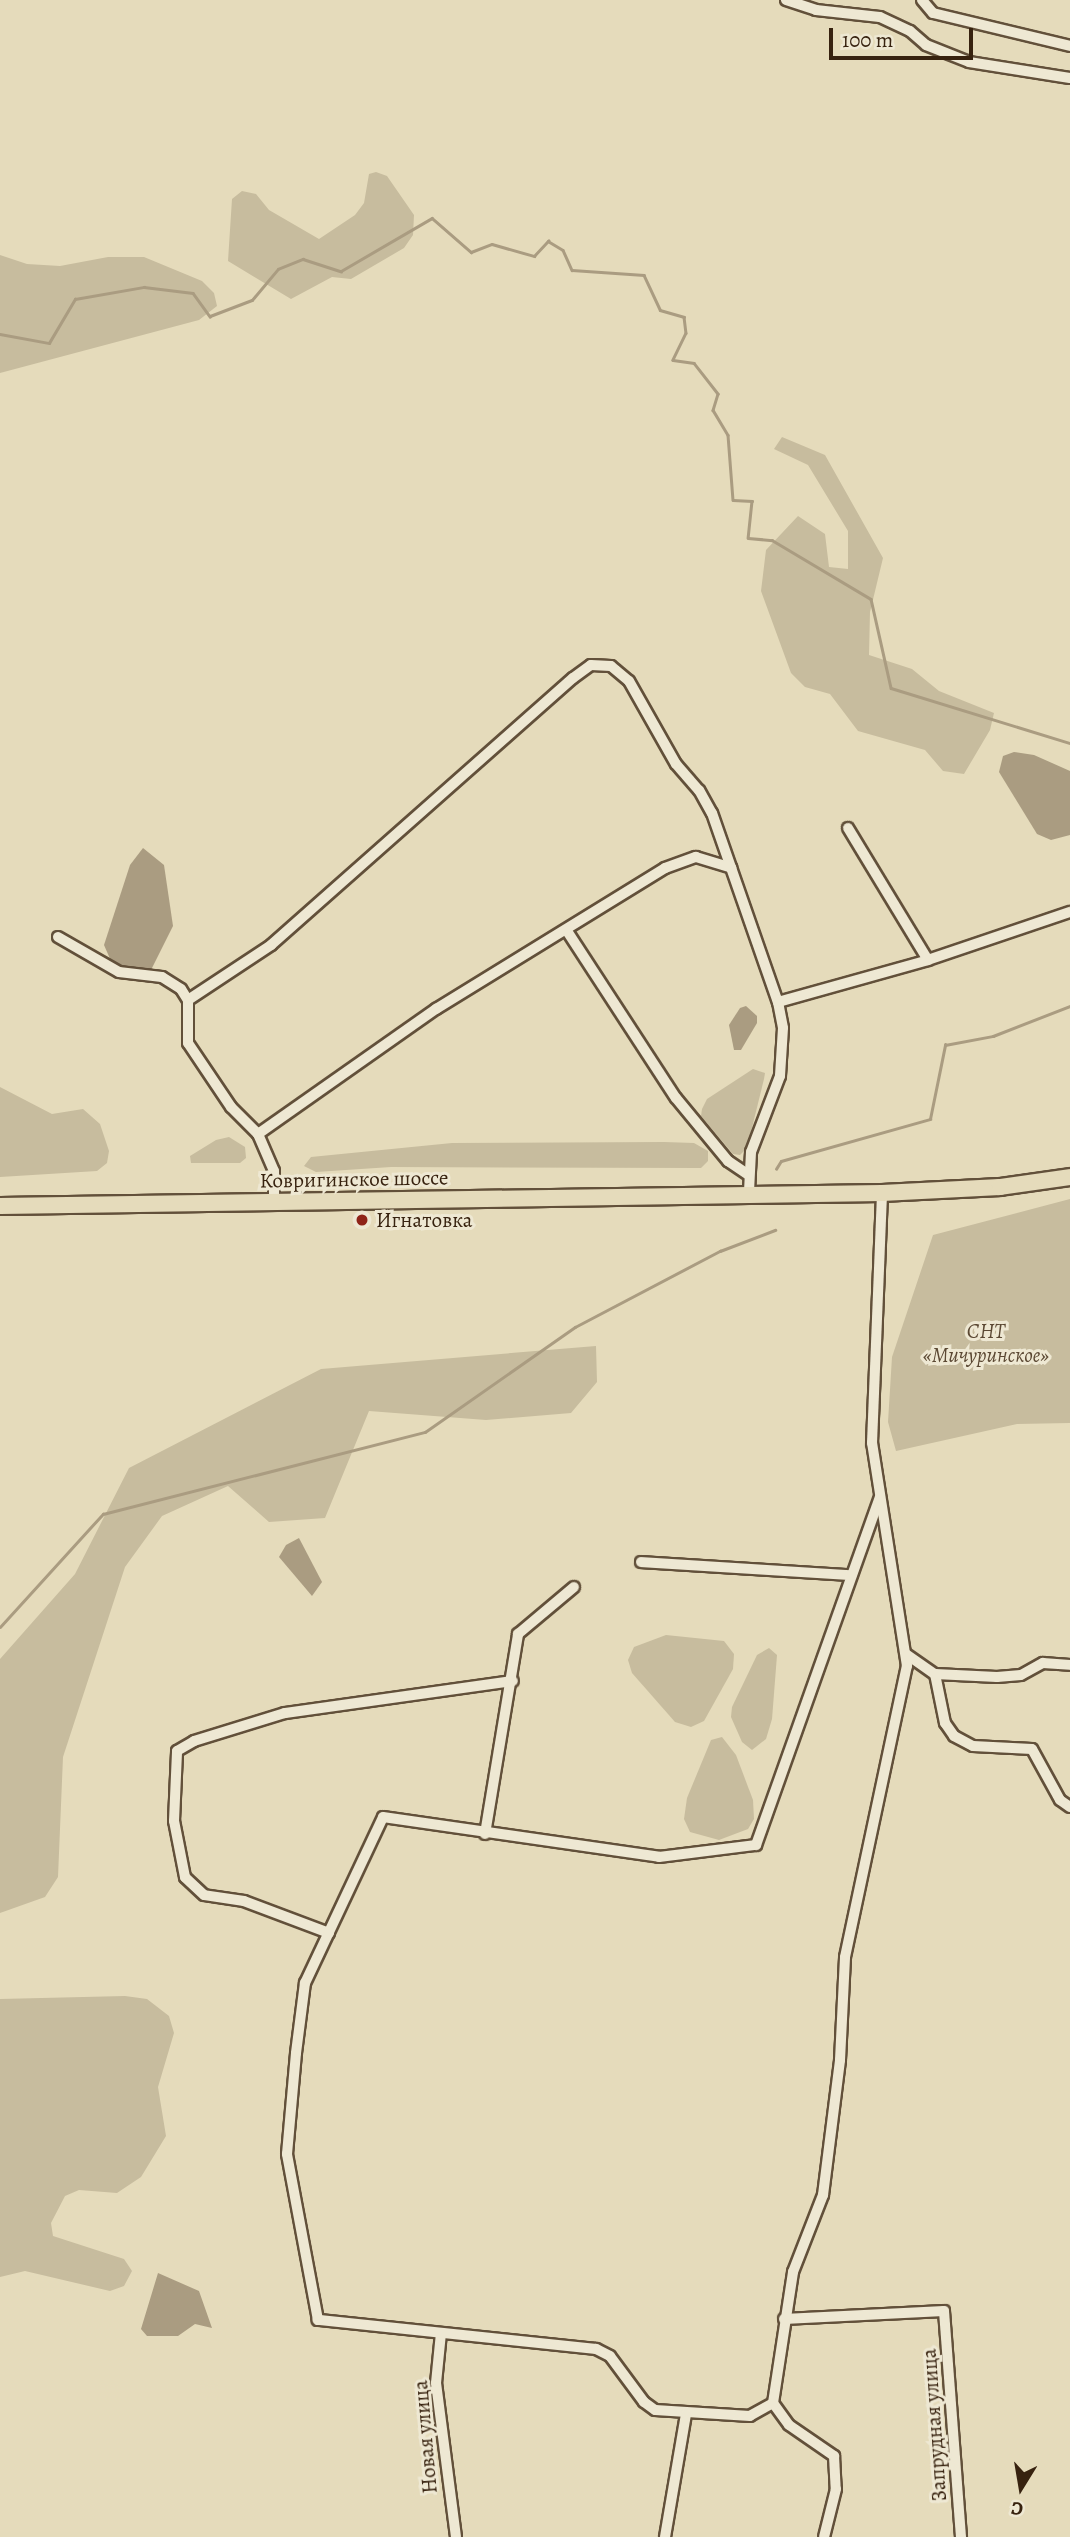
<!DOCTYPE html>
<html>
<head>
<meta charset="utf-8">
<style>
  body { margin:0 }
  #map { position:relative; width:1070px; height:2537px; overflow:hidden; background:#e5dbbb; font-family:Alegreya,serif }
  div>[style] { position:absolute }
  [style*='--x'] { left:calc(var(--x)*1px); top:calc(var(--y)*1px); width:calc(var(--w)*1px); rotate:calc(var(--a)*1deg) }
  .green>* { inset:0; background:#c7bc9e }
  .water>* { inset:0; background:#aa9c81 }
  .stream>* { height:2.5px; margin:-1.25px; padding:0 1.25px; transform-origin:1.25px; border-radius:1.25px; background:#aa9c81 }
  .roads { filter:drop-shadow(2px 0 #62503a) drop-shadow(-2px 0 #62503a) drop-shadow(0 2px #62503a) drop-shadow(0 -2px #62503a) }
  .minor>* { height:10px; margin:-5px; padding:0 5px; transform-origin:5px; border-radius:5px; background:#eee8d3 }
  .primary>* { height:16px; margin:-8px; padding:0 8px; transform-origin:8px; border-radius:8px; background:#e5dbbb }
  .dots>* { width:19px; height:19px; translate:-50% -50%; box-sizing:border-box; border:4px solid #eee8d3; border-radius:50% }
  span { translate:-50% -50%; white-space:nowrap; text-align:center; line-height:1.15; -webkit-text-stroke:6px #eee8d3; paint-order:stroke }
  .street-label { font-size:21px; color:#37220f }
  .poi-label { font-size:21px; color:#37220f }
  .left { translate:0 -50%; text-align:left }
  .park-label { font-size:21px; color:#5b4833; font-style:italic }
  .north { position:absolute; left:986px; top:2453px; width:70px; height:70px; -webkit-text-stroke:5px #eee8d3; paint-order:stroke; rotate:191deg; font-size:19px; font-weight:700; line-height:28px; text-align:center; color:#37220f }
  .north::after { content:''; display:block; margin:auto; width:24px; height:32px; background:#37220f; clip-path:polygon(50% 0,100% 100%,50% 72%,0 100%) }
  .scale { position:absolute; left:829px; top:28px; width:144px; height:32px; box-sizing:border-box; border:4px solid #37220f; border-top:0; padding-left:9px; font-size:21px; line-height:24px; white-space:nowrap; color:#37220f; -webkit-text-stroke:5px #eee8d3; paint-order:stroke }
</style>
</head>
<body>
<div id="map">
  <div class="green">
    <i style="clip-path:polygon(376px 172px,387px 176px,414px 215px,413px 235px,404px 248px,351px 279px,332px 277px,291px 299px,228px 261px,232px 199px,242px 191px,256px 194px,269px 210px,319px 239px,355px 215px,364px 203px,369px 174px)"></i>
    <i style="clip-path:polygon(0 255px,27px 264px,60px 266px,108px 257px,144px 257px,202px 281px,214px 293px,217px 306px,199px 320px,0 373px)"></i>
    <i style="clip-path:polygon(782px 437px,825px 455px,883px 558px,870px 612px,869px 655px,912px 669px,939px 691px,994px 713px,990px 730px,964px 774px,943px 771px,925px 750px,858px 731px,830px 694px,805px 687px,791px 673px,761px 591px,766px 550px,798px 516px,825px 534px,829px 567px,848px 569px,848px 531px,808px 465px,774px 449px)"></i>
    <i style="clip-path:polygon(753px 1069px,765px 1073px,764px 1079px,747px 1148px,740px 1155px,733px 1154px,701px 1116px,702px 1109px,707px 1099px)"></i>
    <i style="clip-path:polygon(0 1087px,52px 1114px,83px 1109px,100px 1124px,109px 1151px,107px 1163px,97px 1171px,0 1177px)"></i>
    <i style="clip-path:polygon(229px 1137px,245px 1147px,246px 1158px,240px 1163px,191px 1163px,190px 1156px,216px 1140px)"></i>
    <i style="clip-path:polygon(664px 1142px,694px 1143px,708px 1151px,708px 1161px,701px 1168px,391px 1167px,316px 1172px,304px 1166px,311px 1157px,452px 1143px)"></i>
    <i style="clip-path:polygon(1070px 1199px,1070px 1423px,1017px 1424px,896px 1451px,888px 1422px,892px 1357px,933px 1235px)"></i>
    <i style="clip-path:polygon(596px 1346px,597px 1382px,571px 1413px,486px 1420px,369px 1411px,325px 1518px,269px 1522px,228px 1486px,162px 1516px,125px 1567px,63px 1757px,58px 1877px,45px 1897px,0 1913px,0 1659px,75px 1574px,129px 1468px,321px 1369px)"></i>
    <i style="clip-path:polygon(666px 1635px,724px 1641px,734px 1654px,733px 1669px,704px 1721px,691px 1727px,675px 1722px,632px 1673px,628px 1660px,634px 1647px)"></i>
    <i style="clip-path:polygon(769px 1648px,777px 1655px,772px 1719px,766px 1739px,752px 1750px,742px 1742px,731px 1717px,732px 1707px,757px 1655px)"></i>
    <i style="clip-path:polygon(722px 1737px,736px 1755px,753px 1800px,754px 1819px,748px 1829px,719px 1840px,690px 1832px,684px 1819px,687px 1798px,711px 1740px)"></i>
    <i style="clip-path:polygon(125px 1996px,147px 1999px,169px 2016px,174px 2033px,158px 2087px,166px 2136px,141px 2177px,117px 2193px,79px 2190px,65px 2196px,51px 2223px,53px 2236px,124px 2259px,132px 2271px,124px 2286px,110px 2291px,25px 2271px,0 2277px,0 1999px)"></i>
  </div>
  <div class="water">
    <i style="clip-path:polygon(1014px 752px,1034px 755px,1070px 771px,1070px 835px,1051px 840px,1037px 834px,999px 772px,1003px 756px)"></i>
    <i style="clip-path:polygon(143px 848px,164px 865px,173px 926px,151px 970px,123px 967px,111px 961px,104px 945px,130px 865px)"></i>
    <i style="clip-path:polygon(746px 1006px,757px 1016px,757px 1023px,741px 1050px,734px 1050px,729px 1025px,740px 1008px)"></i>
    <i style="clip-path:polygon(299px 1538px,322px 1582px,312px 1596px,279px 1557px,286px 1545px)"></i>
    <i style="clip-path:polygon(158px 2273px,199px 2291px,212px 2328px,195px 2324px,178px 2336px,147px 2336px,141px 2329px)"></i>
  </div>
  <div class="stream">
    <i style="--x:0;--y:334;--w:50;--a:10.4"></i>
    <i style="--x:49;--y:343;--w:51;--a:-59.4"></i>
    <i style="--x:75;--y:299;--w:70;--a:-9.9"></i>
    <i style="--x:144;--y:287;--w:49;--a:7"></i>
    <i style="--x:193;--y:293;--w:29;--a:54"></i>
    <i style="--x:210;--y:316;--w:45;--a:-20.9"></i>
    <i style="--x:252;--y:300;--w:40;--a:-50"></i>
    <i style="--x:278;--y:269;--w:27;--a:-22"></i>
    <i style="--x:303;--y:259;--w:40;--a:18"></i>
    <i style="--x:341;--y:271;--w:105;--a:-30.2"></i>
    <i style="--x:432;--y:218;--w:52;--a:41.1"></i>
    <i style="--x:471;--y:252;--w:22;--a:-21"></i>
    <i style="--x:492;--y:244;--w:44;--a:15.9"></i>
    <i style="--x:534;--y:256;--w:21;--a:-47"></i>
    <i style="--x:548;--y:241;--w:17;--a:31"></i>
    <i style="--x:563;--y:250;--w:22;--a:66"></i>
    <i style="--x:572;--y:270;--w:72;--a:4"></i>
    <i style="--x:644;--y:275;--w:38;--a:65"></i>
    <i style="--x:660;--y:310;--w:25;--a:16"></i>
    <i style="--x:684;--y:317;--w:16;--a:83"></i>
    <i style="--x:686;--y:333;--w:30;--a:116"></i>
    <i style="--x:673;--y:360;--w:21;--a:8"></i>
    <i style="--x:694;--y:363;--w:39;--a:52"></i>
    <i style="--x:718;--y:394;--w:17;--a:107"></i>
    <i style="--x:713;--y:410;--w:29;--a:59"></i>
    <i style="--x:728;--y:435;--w:65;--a:85.6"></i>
    <i style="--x:733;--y:500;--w:19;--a:3"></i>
    <i style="--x:752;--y:501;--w:37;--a:96"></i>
    <i style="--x:748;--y:538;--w:24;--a:5"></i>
    <i style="--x:772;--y:540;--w:115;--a:30.8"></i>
    <i style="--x:871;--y:599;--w:91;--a:77.3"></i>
    <i style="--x:891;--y:688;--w:187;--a:17.1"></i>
    <i style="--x:776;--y:1169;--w:9;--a:-58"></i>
    <i style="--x:781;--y:1161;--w:155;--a:-15.7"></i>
    <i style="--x:930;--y:1119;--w:76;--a:-78.5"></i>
    <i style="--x:945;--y:1045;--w:49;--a:-10.6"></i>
    <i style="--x:993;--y:1036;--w:83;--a:-21.3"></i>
    <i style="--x:0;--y:1627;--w:153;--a:-47.7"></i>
    <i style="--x:103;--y:1514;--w:332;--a:-14.3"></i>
    <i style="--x:425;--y:1432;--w:183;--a:-35"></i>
    <i style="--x:575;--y:1327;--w:164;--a:-27.7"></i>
    <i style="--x:720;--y:1251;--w:59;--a:-20.9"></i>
  </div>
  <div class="roads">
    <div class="minor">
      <i style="--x:786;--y:0;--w:32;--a:18"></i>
      <i style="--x:816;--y:10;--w:64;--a:6.2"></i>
      <i style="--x:880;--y:17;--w:33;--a:25"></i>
      <i style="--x:910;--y:31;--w:21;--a:41"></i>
      <i style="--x:926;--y:45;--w:46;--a:21.6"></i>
      <i style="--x:969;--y:62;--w:102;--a:9"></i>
      <i style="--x:922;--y:0;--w:17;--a:50"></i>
      <i style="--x:933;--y:13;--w:141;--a:13.5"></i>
      <i style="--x:848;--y:828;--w:154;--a:58.8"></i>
      <i style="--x:567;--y:931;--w:199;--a:56.9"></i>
      <i style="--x:676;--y:1098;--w:82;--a:50.5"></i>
      <i style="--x:728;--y:1161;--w:25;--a:34"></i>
      <i style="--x:58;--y:937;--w:70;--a:29.8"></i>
      <i style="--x:119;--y:972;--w:43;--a:6.6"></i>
      <i style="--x:162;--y:977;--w:22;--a:32"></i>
      <i style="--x:181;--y:989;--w:13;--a:58"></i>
      <i style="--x:188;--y:1000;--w:43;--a:90"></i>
      <i style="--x:188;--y:1043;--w:77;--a:56.1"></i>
      <i style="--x:231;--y:1107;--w:38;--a:45"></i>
      <i style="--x:258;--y:1134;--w:40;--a:66.6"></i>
      <i style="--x:274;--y:1171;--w:31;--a:90"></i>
      <i style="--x:188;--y:1000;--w:100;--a:-33.5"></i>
      <i style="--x:271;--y:945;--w:403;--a:-41.5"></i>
      <i style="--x:573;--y:678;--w:22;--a:-36"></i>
      <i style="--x:591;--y:665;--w:20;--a:3"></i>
      <i style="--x:611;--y:666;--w:23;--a:40"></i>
      <i style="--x:629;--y:681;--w:95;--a:60.5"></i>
      <i style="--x:676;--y:764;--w:35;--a:49"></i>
      <i style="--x:699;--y:790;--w:26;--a:61"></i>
      <i style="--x:712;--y:813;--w:200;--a:70.8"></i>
      <i style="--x:778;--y:1002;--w:26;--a:79"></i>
      <i style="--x:783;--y:1028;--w:48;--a:93.6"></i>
      <i style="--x:780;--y:1076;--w:81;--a:110.9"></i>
      <i style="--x:751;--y:1152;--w:40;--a:92.9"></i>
      <i style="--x:778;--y:1002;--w:156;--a:-15.6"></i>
      <i style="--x:928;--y:960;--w:150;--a:-18.7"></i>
      <i style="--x:258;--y:1134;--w:218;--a:-35.1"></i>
      <i style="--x:436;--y:1009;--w:269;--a:-31.6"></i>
      <i style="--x:665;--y:868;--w:33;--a:-20"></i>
      <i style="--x:696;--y:857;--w:37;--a:17"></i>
      <i style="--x:641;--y:1562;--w:208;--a:3.6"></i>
      <i style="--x:906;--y:1654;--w:35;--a:35"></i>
      <i style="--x:935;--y:1674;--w:50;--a:78.5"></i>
      <i style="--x:945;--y:1723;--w:16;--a:55"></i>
      <i style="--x:954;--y:1736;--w:21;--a:28"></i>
      <i style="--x:973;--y:1746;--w:59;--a:2.9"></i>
      <i style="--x:1032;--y:1749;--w:58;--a:61.2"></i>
      <i style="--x:1060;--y:1800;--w:12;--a:35"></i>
      <i style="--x:935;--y:1674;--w:62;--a:2.8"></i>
      <i style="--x:997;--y:1677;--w:24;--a:-5"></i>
      <i style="--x:1021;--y:1675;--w:25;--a:-29"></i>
      <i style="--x:1043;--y:1663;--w:27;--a:4"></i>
      <i style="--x:485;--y:1834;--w:203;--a:-80.6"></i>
      <i style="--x:518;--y:1634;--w:73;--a:-40"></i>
      <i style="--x:329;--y:1933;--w:91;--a:-159.4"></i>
      <i style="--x:244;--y:1901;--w:40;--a:-171.5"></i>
      <i style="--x:204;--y:1895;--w:26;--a:-137"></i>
      <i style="--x:185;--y:1877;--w:57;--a:-101.1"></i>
      <i style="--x:174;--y:1821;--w:70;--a:-87.5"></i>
      <i style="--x:177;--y:1751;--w:20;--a:-30"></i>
      <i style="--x:194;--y:1741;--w:95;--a:-17.1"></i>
      <i style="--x:285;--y:1713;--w:230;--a:-8"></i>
      <i style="--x:784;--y:2319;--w:160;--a:-2.9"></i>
      <i style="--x:944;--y:2311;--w:227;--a:85.7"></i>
      <i style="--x:441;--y:2333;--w:50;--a:95.7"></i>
      <i style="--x:436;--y:2383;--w:155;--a:82.6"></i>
      <i style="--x:773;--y:2403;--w:26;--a:151"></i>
      <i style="--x:750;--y:2416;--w:95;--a:-176.4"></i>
      <i style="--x:655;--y:2410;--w:14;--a:-144"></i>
      <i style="--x:644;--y:2402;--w:57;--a:-126.5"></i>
      <i style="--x:610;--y:2356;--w:16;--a:-153"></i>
      <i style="--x:596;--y:2349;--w:280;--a:-174"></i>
      <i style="--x:318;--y:2320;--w:169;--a:-100.6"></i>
      <i style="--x:287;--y:2154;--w:101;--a:-84.9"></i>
      <i style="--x:296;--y:2053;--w:71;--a:-82.7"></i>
      <i style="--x:305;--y:1983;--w:183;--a:-64.8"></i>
      <i style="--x:383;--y:1817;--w:279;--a:8.2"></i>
      <i style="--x:659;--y:1857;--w:98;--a:-7.1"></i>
      <i style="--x:756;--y:1845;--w:369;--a:-70.4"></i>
      <i style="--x:773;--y:2403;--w:133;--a:-81.3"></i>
      <i style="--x:793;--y:2272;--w:83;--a:-68.7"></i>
      <i style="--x:823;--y:2195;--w:136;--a:-82.8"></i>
      <i style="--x:840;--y:2060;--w:103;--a:-87.2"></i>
      <i style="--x:845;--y:1957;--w:298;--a:-78"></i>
      <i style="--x:907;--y:1666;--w:226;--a:-98.9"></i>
      <i style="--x:872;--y:1443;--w:250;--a:-87.7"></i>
      <i style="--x:773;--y:2403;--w:27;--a:54"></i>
      <i style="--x:789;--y:2425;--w:55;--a:34.6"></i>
      <i style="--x:834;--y:2456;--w:33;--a:87"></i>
      <i style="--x:836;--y:2489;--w:49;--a:104"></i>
      <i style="--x:665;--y:2537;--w:125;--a:-80.3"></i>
    </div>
    <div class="primary">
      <i style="--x:0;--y:1206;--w:882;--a:-0.84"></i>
      <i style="--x:882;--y:1193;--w:118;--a:-2.9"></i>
      <i style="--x:1000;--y:1187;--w:71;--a:-8.1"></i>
    </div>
  </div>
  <div class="dots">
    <i style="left:362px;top:1220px;background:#8f2418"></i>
  </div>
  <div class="street-label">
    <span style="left:354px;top:1179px;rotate:-1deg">Ковригинское шоссе</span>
    <span style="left:934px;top:2425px;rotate:-94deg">Запрудная улица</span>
    <span style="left:425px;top:2437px;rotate:-95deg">Новая улица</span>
  </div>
  <div class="poi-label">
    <span class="left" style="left:376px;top:1220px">Игнатовка</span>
  </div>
  <div class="park-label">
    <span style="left:986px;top:1343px">СНТ<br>«Мичуринское»</span>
  </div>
  <div class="north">С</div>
  <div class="scale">100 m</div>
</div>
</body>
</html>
